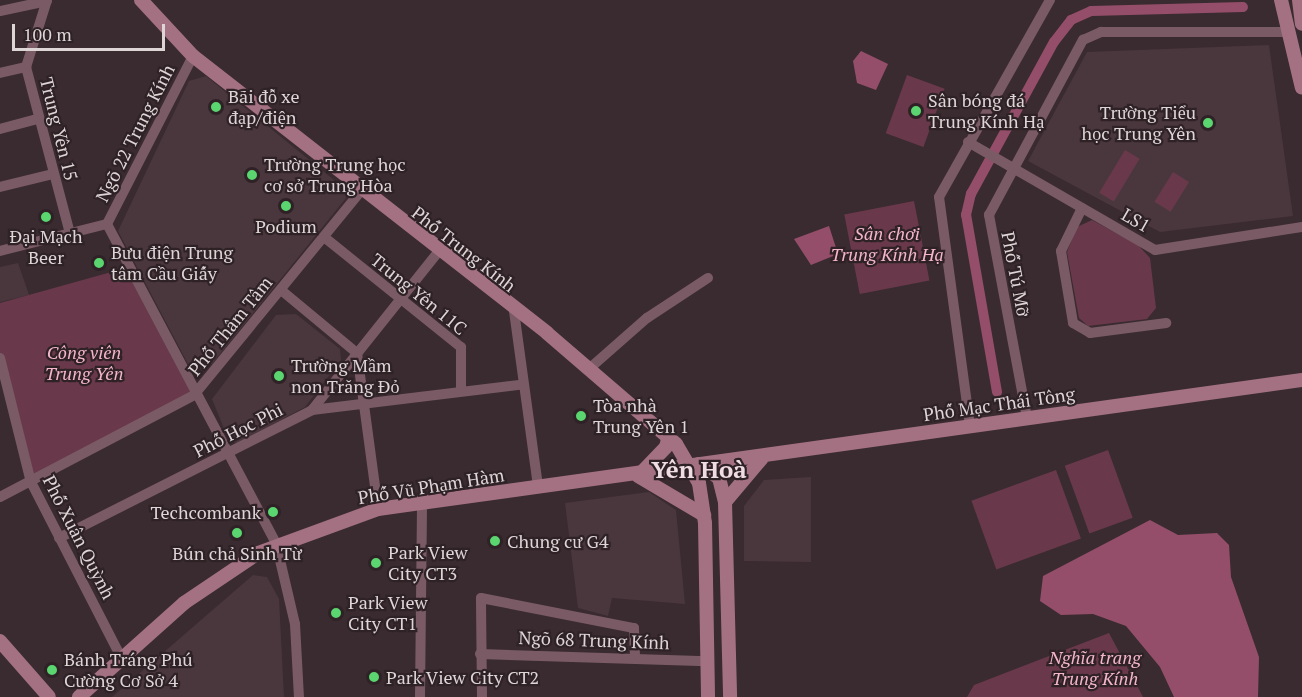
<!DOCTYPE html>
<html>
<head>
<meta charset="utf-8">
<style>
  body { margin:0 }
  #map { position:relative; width:1302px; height:697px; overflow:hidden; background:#3a2b30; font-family:"PT Serif",serif }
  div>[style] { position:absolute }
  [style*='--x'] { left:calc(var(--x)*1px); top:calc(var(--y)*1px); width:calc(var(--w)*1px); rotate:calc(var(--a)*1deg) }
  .built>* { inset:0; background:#4a373d }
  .green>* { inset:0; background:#69394b; transform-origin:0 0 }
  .water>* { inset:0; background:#954e69 }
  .canal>* { height:10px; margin:-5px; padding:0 5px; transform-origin:5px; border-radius:5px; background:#954e69 }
  .street>* { height:10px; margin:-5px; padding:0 5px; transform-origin:5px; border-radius:5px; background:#7a5b65 }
  .secondary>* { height:14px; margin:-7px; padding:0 7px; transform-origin:7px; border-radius:7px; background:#a47183 }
  .dots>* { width:16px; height:16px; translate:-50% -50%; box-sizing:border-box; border:3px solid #2f2226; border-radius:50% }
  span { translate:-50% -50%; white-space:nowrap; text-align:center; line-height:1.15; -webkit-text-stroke:4.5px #2f2226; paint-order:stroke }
  .poi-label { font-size:18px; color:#ded5d7 }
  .left { translate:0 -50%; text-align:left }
  .right { translate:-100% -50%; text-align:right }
  .street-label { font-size:18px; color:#ded5d7 }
  .park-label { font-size:18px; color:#f5b6cb; font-style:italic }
  .district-label { font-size:24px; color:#f0dde3; font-weight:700 }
  .scale { position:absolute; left:12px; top:24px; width:153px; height:27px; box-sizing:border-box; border:3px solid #ded5d7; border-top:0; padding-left:8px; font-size:18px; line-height:21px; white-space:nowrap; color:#ded5d7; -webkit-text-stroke:4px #2f2226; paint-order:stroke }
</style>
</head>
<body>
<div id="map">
  <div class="built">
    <i style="clip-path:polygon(1269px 45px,1293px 216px,1160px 232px,1028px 161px,1087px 52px)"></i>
    <i style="clip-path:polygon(206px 76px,350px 193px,212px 364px,189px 366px,118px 231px,189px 81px)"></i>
    <i style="clip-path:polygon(18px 263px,29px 295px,0 302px,0 267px)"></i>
    <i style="clip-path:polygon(296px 314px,340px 349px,341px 360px,305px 407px,237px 443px,229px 441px,212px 399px,276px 315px)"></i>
    <i style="clip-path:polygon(811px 477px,811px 562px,744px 561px,744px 506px,764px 480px)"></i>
    <i style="clip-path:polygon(649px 492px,676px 510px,685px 604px,612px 598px,608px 616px,578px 608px,565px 503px)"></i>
    <i style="clip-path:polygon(253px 575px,267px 577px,279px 599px,284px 697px,112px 697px)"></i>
  </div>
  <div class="green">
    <i style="left:907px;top:75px;width:40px;height:62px;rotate:20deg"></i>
    <i style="left:1125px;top:150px;width:17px;height:50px;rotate:31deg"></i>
    <i style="left:1173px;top:172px;width:19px;height:35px;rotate:32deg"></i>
    <i style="left:914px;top:201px;width:81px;height:71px;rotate:79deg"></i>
    <i style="clip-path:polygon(1092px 220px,1138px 245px,1150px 258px,1156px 308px,1147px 319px,1088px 326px,1079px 318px,1067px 252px,1077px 227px)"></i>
    <i style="clip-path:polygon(115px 271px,127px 272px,194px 395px,31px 482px,0 356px,0 303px)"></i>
    <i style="left:1108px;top:450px;width:72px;height:46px;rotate:70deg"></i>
    <i style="left:1056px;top:470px;width:73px;height:90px;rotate:70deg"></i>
    <i style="clip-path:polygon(1109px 633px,1143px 697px,967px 697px,974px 685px)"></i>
  </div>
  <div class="water">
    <i style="clip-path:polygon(861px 51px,888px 64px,876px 90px,857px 83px,853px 61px)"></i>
    <i style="clip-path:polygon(829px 226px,838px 254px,811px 265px,794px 239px)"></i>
    <i style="clip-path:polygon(1150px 520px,1178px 535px,1217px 533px,1229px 545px,1231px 577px,1259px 657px,1258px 697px,1174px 697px,1160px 667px,1126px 626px,1093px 614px,1061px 615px,1040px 601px,1043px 576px)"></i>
  </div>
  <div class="canal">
    <i style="--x:997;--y:392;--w:180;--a:-99.9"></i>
    <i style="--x:966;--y:215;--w:22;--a:-77"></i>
    <i style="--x:971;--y:194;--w:173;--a:-61.4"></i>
    <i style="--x:1054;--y:42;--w:28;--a:-52"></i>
    <i style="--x:1071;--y:20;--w:22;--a:-24"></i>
    <i style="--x:1091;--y:11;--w:152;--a:-1.5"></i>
  </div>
  <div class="street">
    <i style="--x:0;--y:11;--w:48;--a:-12"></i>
    <i style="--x:26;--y:67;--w:172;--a:75.2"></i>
    <i style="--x:26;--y:67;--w:70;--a:-72.6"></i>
    <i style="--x:0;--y:73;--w:27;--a:-13"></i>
    <i style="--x:0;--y:129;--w:39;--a:-15"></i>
    <i style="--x:968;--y:142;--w:216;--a:30"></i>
    <i style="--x:1155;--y:250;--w:149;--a:-8.9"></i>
    <i style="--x:0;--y:187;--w:55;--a:-13.8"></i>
    <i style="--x:1082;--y:208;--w:48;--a:116"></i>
    <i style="--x:1061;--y:251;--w:73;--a:80.5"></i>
    <i style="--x:1073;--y:323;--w:20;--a:30"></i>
    <i style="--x:1090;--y:333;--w:77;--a:-7.5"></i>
    <i style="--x:107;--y:224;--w:361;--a:62.1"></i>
    <i style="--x:276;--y:543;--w:83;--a:76.8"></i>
    <i style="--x:295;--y:624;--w:73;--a:86.9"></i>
    <i style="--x:107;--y:224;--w:189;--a:-62.9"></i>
    <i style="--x:324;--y:237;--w:176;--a:38.8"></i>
    <i style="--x:461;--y:347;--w:44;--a:90"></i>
    <i style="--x:0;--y:251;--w:110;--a:-14.2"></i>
    <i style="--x:281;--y:290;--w:99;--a:39.7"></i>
    <i style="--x:357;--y:353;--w:157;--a:82.3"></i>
    <i style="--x:514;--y:311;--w:178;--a:82.2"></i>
    <i style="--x:0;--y:358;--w:128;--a:76"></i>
    <i style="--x:31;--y:482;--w:197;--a:62.8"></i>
    <i style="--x:590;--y:368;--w:76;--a:-41.3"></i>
    <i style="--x:647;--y:318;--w:73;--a:-33.3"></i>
    <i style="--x:312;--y:410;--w:203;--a:-51.4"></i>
    <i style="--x:1027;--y:418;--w:207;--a:-100.6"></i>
    <i style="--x:989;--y:215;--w:199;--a:-61.8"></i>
    <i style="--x:1083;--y:40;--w:20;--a:-24"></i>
    <i style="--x:1101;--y:32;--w:185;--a:0"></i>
    <i style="--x:970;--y:426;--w:231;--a:-97.7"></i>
    <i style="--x:939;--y:197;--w:226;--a:-60.6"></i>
    <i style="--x:0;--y:497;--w:219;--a:-27.7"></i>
    <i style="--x:194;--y:395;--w:264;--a:-50.7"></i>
    <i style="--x:59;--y:538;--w:284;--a:-26.8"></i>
    <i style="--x:312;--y:410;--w:209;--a:-6.9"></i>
    <i style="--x:480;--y:654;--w:227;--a:1.8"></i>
    <i style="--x:420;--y:697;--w:194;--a:-89.4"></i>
    <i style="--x:482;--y:697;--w:99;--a:-90.6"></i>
    <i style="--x:481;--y:598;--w:156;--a:11.1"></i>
    <i style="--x:634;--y:628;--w:29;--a:88"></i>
  </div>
  <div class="secondary">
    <i style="--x:141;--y:0;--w:76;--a:47.1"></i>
    <i style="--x:193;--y:56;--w:449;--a:38"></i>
    <i style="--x:547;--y:333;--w:170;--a:40.7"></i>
    <i style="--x:676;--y:444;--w:45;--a:59.5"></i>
    <i style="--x:699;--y:483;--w:40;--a:81.5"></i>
    <i style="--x:705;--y:523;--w:174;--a:89"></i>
    <i style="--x:1281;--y:0;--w:90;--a:76.6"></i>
    <i style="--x:1299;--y:0;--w:24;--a:83"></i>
    <i style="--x:699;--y:464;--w:24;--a:35"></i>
    <i style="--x:719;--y:478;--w:25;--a:76"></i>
    <i style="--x:725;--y:502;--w:195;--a:88.5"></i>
    <i style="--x:640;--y:474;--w:37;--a:-46"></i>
    <i style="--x:666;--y:447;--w:11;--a:-75"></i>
    <i style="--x:638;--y:476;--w:77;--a:30.6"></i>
    <i style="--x:725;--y:502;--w:57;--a:-49.9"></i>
    <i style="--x:0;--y:641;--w:74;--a:48.8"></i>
    <i style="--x:79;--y:697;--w:141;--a:-41.8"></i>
    <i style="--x:184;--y:603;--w:89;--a:-34"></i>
    <i style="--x:258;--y:553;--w:128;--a:-20.1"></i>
    <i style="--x:378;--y:509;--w:933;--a:-7.95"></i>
  </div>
  <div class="dots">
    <i style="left:216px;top:107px;background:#5ad56f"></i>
    <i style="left:916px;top:111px;background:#5ad56f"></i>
    <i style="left:1208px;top:123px;background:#5ad56f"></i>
    <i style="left:252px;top:175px;background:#5ad56f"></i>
    <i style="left:286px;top:206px;background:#5ad56f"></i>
    <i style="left:46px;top:217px;background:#5ad56f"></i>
    <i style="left:99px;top:263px;background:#5ad56f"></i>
    <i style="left:279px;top:376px;background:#5ad56f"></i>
    <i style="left:581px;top:416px;background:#5ad56f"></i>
    <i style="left:273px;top:512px;background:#5ad56f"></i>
    <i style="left:237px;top:533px;background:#5ad56f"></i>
    <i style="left:495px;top:541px;background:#5ad56f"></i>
    <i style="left:376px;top:563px;background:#5ad56f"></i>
    <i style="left:336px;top:613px;background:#5ad56f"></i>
    <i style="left:52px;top:670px;background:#5ad56f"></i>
    <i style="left:374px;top:677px;background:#5ad56f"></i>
  </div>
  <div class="poi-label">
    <span class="left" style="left:228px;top:107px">Bãi đỗ xe<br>đạp/điện</span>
    <span class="left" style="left:928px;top:111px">Sân bóng đá<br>Trung Kính Hạ</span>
    <span class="right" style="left:1196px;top:123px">Trường Tiểu<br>học Trung Yên</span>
    <span class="left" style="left:264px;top:175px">Trường Trung học<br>cơ sở Trung Hòa</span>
    <span style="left:286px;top:226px">Podium</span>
    <span style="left:46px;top:247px">Đại Mạch<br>Beer</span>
    <span class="left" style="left:111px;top:263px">Bưu điện Trung<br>tâm Cầu Giấy</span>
    <span class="left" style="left:291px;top:376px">Trường Mầm<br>non Trăng Đỏ</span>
    <span class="left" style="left:593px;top:416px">Tòa nhà<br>Trung Yên 1</span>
    <span class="right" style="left:261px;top:512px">Techcombank</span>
    <span class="left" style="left:507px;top:541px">Chung cư G4</span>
    <span style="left:237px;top:553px">Bún chả Sinh Từ</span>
    <span class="left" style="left:388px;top:563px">Park View<br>City CT3</span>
    <span class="left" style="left:348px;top:613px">Park View<br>City CT1</span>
    <span class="left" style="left:64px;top:670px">Bánh Tráng Phú<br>Cường Cơ Sở 4</span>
    <span class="left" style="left:386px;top:677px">Park View City CT2</span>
  </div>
  <div class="street-label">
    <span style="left:59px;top:129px;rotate:76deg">Trung Yên 15</span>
    <span style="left:135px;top:133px;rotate:-63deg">Ngõ 22 Trung Kính</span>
    <span style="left:1136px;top:220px;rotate:30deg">LS1</span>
    <span style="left:464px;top:249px;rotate:38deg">Phố Trung Kính</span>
    <span style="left:1016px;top:274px;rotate:79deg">Phố Tú Mỡ</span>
    <span style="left:419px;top:294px;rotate:39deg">Trung Yên 11C</span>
    <span style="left:230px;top:326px;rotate:-51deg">Phố Thâm Tâm</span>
    <span style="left:999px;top:404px;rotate:-8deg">Phố Mạc Thái Tông</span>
    <span style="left:238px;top:430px;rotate:-27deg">Phố Học Phi</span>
    <span style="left:431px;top:486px;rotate:-9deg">Phố Vũ Phạm Hàm</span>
    <span style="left:79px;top:537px;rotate:63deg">Phố Xuân Quỳnh</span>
    <span style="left:594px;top:640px;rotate:2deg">Ngõ 68 Trung Kính</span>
  </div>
  <div class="park-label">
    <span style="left:887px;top:244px">Sân chơi<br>Trung Kính Hạ</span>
    <span style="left:84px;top:363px">Công viên<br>Trung Yên</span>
    <span style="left:1095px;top:668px">Nghĩa trang<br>Trung Kính</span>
  </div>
  <div class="district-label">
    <span style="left:699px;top:470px">Yên Hoà</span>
  </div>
  <div class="scale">100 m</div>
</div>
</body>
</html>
